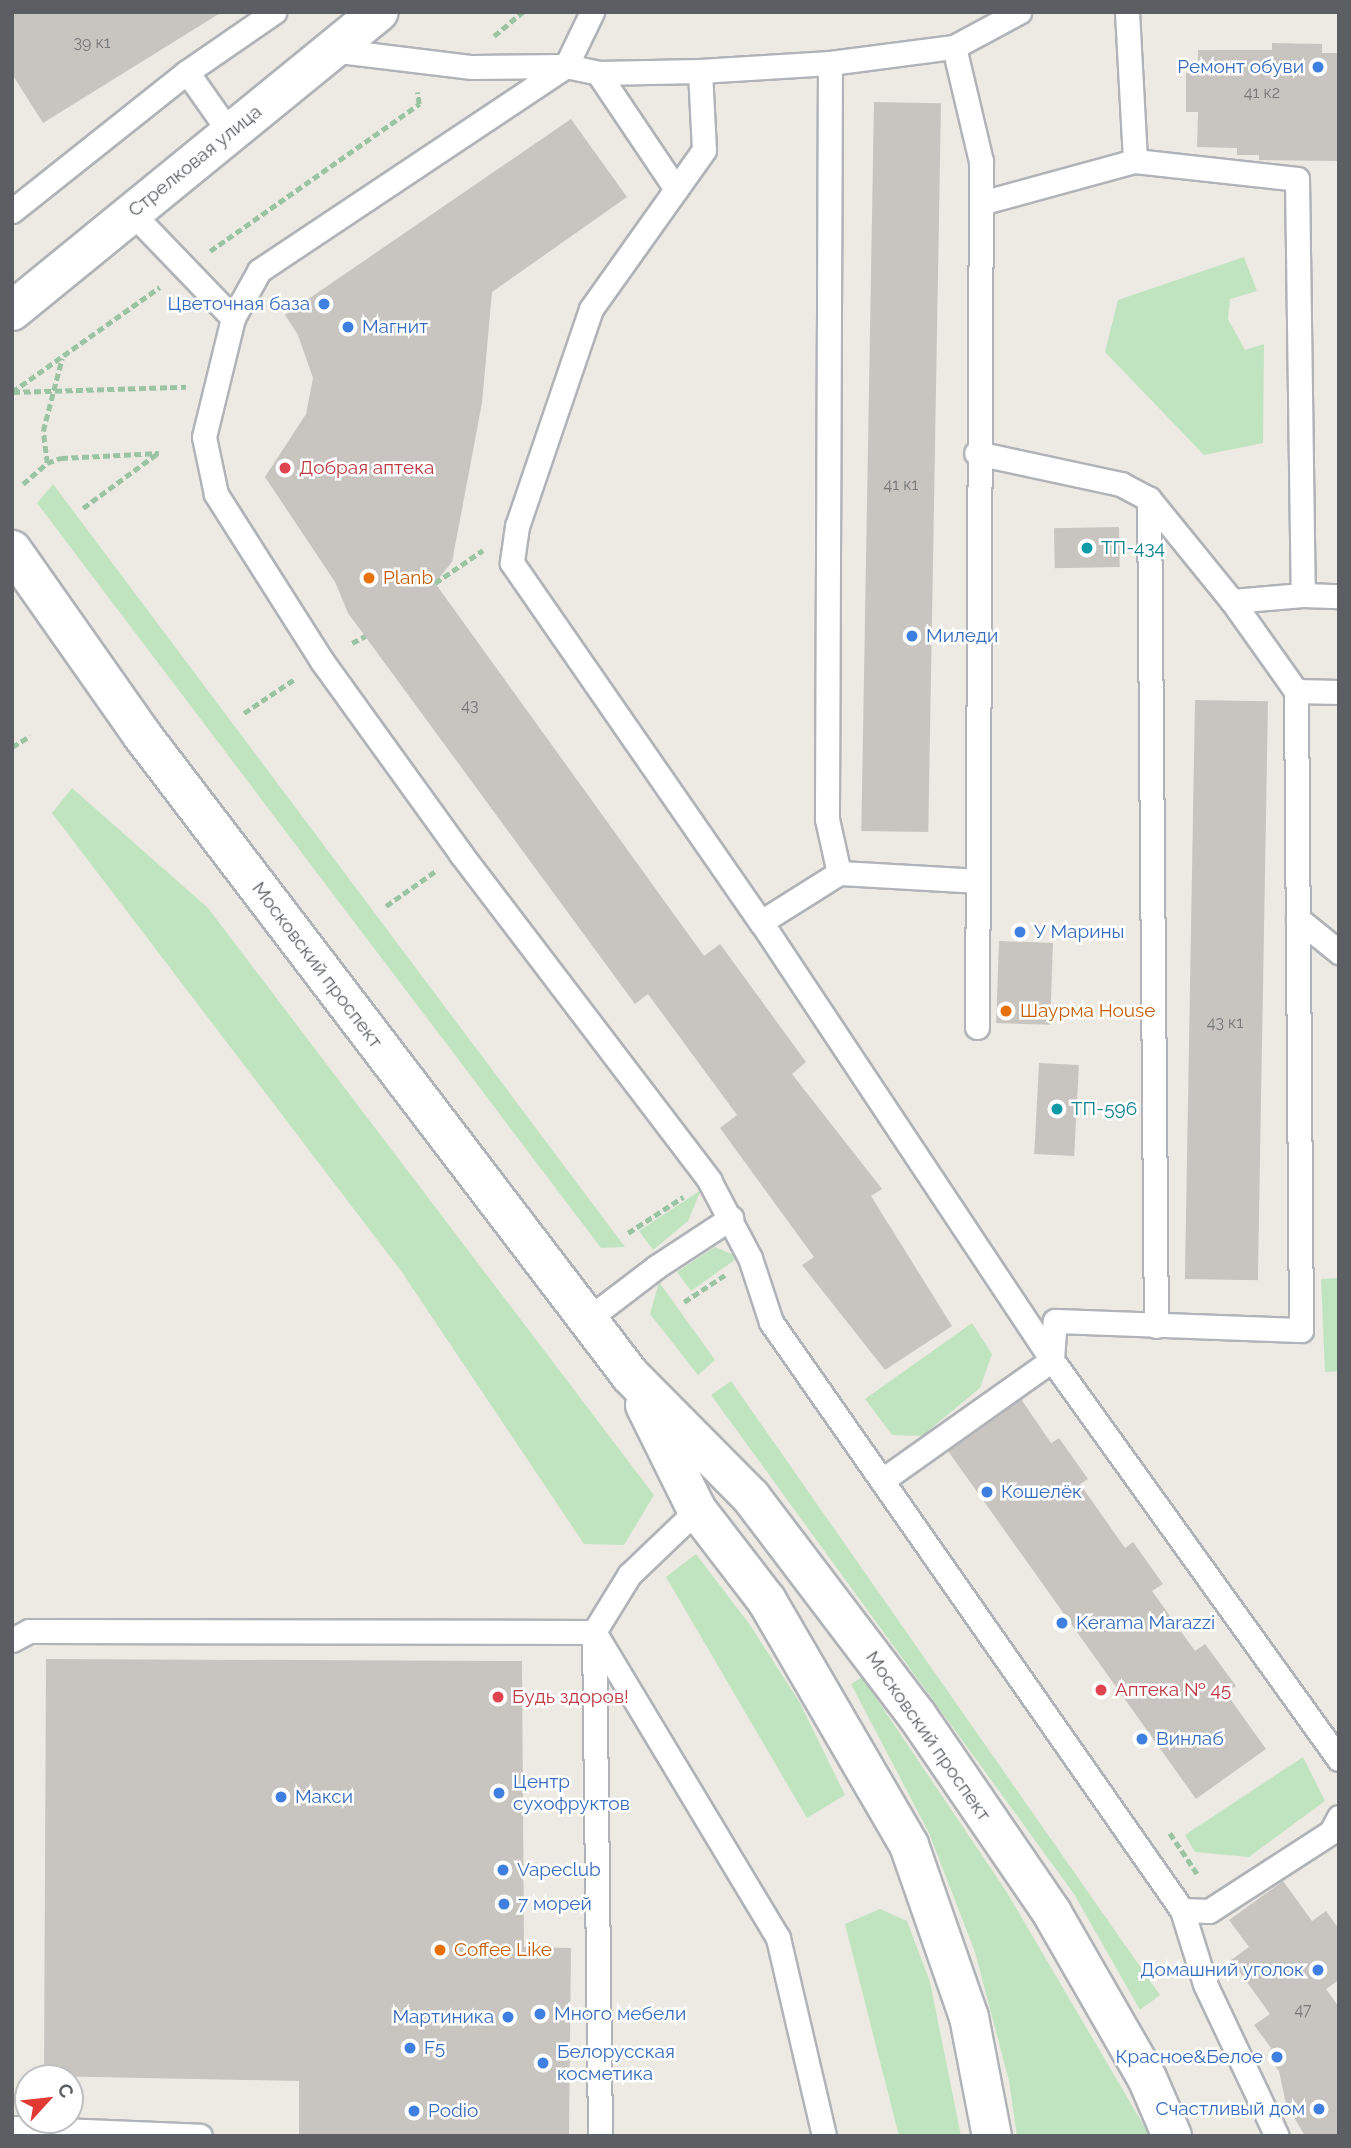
<!DOCTYPE html>
<html>
<head>
<meta charset="utf-8">
<style>
  body { margin:0 }
  #map { position:relative; width:1351px; height:2148px; overflow:hidden; background:#edeae3; font-family:Raleway,sans-serif }
  div>[style] { position:absolute }
  [style*='--x'] { left:calc(var(--x)*1px); top:calc(var(--y)*1px); width:calc(var(--w)*1px); rotate:calc(var(--a)*1deg) }
  .green>* { inset:0; background:#c1e4c0 }
  .building>* { inset:0; background:#c8c5c0; transform-origin:0 0 }
  .path>* { height:4.5px; margin-top:-2.25px; transform-origin:0; background:repeating-linear-gradient(90deg,#9ac4a4 0 7px,transparent 0 10.5px) }
  .roads { filter:drop-shadow(2px 0 #b0b3b7) drop-shadow(-2px 0 #b0b3b7) drop-shadow(0 2px #b0b3b7) drop-shadow(0 -2px #b0b3b7) }
  .service>* { height:23px; margin:-11.5px; padding:0 11.5px; transform-origin:11.5px; border-radius:11.5px; background:#fff }
  .tertiary>* { height:38px; margin:-19px; padding:0 19px; transform-origin:19px; border-radius:19px; background:#fff }
  .secondary>* { height:38px; margin:-19px; padding:0 19px; transform-origin:19px; border-radius:19px; background:#fff }
  .dots>* { width:19px; height:19px; translate:-50% -50%; box-sizing:border-box; border:4px solid #fff; border-radius:50% }
  span { translate:-50% -50%; white-space:nowrap; text-align:center; line-height:1.15; -webkit-text-stroke:5px #fff; paint-order:stroke }
  .number-label { font-size:16px; color:#76787a }
  .number-label span { -webkit-text-stroke-width:0 }
  .shop-label { font-size:19px; color:#366cbe }
  .right { translate:-100% -50%; text-align:right }
  .left { translate:0 -50%; text-align:left }
  .street-label { font-size:19px; color:#5b5f63 }
  .health-label { font-size:19px; color:#be3a42 }
  .culture-label { font-size:19px; color:#0d838f }
  .food-label { font-size:19px; color:#c56008 }
  .frame { position:absolute; inset:0; border:14px solid #5b5f63; pointer-events:none }
  .north { position:absolute; left:14px; top:2064px; width:70px; height:70px; box-sizing:border-box; background:#fff; border:2px solid #bdbfc1; border-radius:50%; rotate:63deg; font-size:19px; font-weight:700; line-height:28px; text-align:center; color:#5b5f63 }
  .north::after { content:''; display:block; margin:auto; width:24px; height:32px; background:#e13a34; clip-path:polygon(50% 0,100% 100%,50% 72%,0 100%) }
</style>
</head>
<body>
<div id="map">
  <div class="green">
    <i style="clip-path:polygon(1244px 257px,1257px 291px,1230px 299px,1228px 319px,1245px 350px,1264px 344px,1263px 443px,1204px 455px,1105px 352px,1118px 300px)"></i>
    <i style="clip-path:polygon(53px 484px,625px 1247px,601px 1248px,37px 503px)"></i>
    <i style="clip-path:polygon(72px 788px,208px 908px,654px 1495px,624px 1545px,584px 1544px,401px 1271px,52px 813px)"></i>
    <i style="clip-path:polygon(701px 1190px,688px 1221px,653px 1250px,639px 1231px)"></i>
    <i style="clip-path:polygon(715px 1247px,739px 1257px,691px 1291px,677px 1272px)"></i>
    <i style="clip-path:polygon(1339px 1278px,1339px 1371px,1325px 1372px,1321px 1279px)"></i>
    <i style="clip-path:polygon(659px 1282px,715px 1360px,698px 1375px,650px 1314px)"></i>
    <i style="clip-path:polygon(972px 1323px,992px 1354px,980px 1388px,922px 1436px,892px 1435px,865px 1399px)"></i>
    <i style="clip-path:polygon(731px 1381px,1160px 1995px,1140px 2010px,1074px 1894px,711px 1395px)"></i>
    <i style="clip-path:polygon(696px 1554px,750px 1625px,800px 1703px,845px 1795px,807px 1818px,666px 1577px)"></i>
    <i style="clip-path:polygon(862px 1677px,1006px 1891px,1150px 2136px,1017px 2136px,1009px 2081px,975px 1952px,929px 1833px,851px 1684px)"></i>
    <i style="clip-path:polygon(1303px 1757px,1325px 1801px,1249px 1857px,1195px 1852px,1185px 1835px)"></i>
    <i style="clip-path:polygon(880px 1909px,907px 1921px,930px 1982px,961px 2136px,899px 2136px,845px 1924px)"></i>
  </div>
  <div class="building">
    <i style="clip-path:polygon(12px 12px,222px 12px,43px 123px,12px 74px)"></i>
    <i style="clip-path:polygon(1272px 43px,1322px 44px,1322px 53px,1339px 53px,1339px 161px,1259px 160px,1259px 155px,1237px 155px,1237px 148px,1197px 147px,1198px 112px,1186px 112px,1186px 73px,1198px 73px,1198px 50px,1272px 50px)"></i>
    <i style="left:874px;top:102px;width:67px;height:729px;rotate:1deg"></i>
    <i style="clip-path:polygon(571px 119px,627px 197px,492px 292px,482px 403px,452px 562px,435px 583px,704px 956px,720px 944px,806px 1062px,792px 1074px,882px 1189px,871px 1196px,952px 1326px,885px 1370px,802px 1265px,814px 1257px,720px 1128px,737px 1115px,648px 994px,635px 1004px,348px 613px,335px 582px,265px 477px,306px 414px,313px 378px,298px 335px,285px 315px)"></i>
    <i style="left:1119px;top:527px;width:40px;height:65px;rotate:89deg"></i>
    <i style="left:1195px;top:700px;width:73px;height:579px;rotate:1deg"></i>
    <i style="left:999px;top:941px;width:54px;height:82px;rotate:2deg"></i>
    <i style="left:1039px;top:1063px;width:40px;height:91px;rotate:3deg"></i>
    <i style="clip-path:polygon(1021px 1399px,1051px 1443px,1059px 1438px,1088px 1479px,1080px 1484px,1125px 1548px,1133px 1542px,1163px 1584px,1152px 1591px,1195px 1651px,1205px 1644px,1236px 1686px,1226px 1693px,1266px 1749px,1196px 1799px,948px 1451px)"></i>
    <i style="clip-path:polygon(46px 1659px,522px 1661px,524px 1947px,571px 1948px,569px 2136px,299px 2136px,299px 2081px,44px 2076px)"></i>
    <i style="clip-path:polygon(1283px 1881px,1312px 1921px,1326px 1911px,1339px 1929px,1339px 1980px,1326px 1989px,1339px 2007px,1339px 2136px,1305px 2136px,1286px 2104px,1279px 2071px,1267px 2056px,1271px 2048px,1254px 2025px,1270px 2014px,1231px 1960px,1249px 1947px,1229px 1920px)"></i>
  </div>
  <div class="path">
    <i style="--x:494;--y:36;--w:38;--a:-40"></i>
    <i style="--x:210;--y:251;--w:256;--a:-35.1"></i>
    <i style="--x:419;--y:104;--w:12;--a:-99"></i>
    <i style="--x:12;--y:392;--w:181;--a:-35.4"></i>
    <i style="--x:13;--y:392;--w:173;--a:-1.7"></i>
    <i style="--x:47;--y:463;--w:32;--a:-97"></i>
    <i style="--x:43;--y:431;--w:75;--a:-75.4"></i>
    <i style="--x:23;--y:484;--w:32;--a:-41"></i>
    <i style="--x:47;--y:463;--w:15;--a:-20"></i>
    <i style="--x:61;--y:458;--w:98;--a:-2.9"></i>
    <i style="--x:83;--y:508;--w:93;--a:-36.3"></i>
    <i style="--x:435;--y:583;--w:58;--a:-34.5"></i>
    <i style="--x:352;--y:643;--w:15;--a:-28"></i>
    <i style="--x:244;--y:713;--w:63;--a:-33.9"></i>
    <i style="--x:12;--y:747;--w:21;--a:-31"></i>
    <i style="--x:386;--y:906;--w:62;--a:-35.2"></i>
    <i style="--x:628;--y:1233;--w:66;--a:-33.2"></i>
    <i style="--x:684;--y:1302;--w:49;--a:-33.4"></i>
    <i style="--x:1170;--y:1833;--w:50;--a:56.3"></i>
  </div>
  <div class="roads">
    <div class="service">
      <i style="--x:592;--y:12;--w:60;--a:115.7"></i>
      <i style="--x:566;--y:66;--w:369;--a:146.3"></i>
      <i style="--x:259;--y:271;--w:54;--a:119"></i>
      <i style="--x:233;--y:318;--w:122;--a:103.7"></i>
      <i style="--x:204;--y:437;--w:58;--a:78.1"></i>
      <i style="--x:216;--y:494;--w:198;--a:57.6"></i>
      <i style="--x:322;--y:661;--w:238;--a:54.2"></i>
      <i style="--x:461;--y:854;--w:410;--a:52.7"></i>
      <i style="--x:709;--y:1180;--w:88;--a:62.3"></i>
      <i style="--x:750;--y:1258;--w:67;--a:71.8"></i>
      <i style="--x:771;--y:1322;--w:717;--a:55.05"></i>
      <i style="--x:1182;--y:1910;--w:77;--a:72.7"></i>
      <i style="--x:1205;--y:1984;--w:168;--a:64.7"></i>
      <i style="--x:1127;--y:12;--w:149;--a:86.9"></i>
      <i style="--x:954;--y:47;--w:117;--a:76.7"></i>
      <i style="--x:981;--y:161;--w:866;--a:90.26"></i>
      <i style="--x:331;--y:50;--w:142;--a:6.9"></i>
      <i style="--x:472;--y:67;--w:94;--a:-0.6"></i>
      <i style="--x:566;--y:66;--w:33;--a:12"></i>
      <i style="--x:598;--y:73;--w:102;--a:-1.1"></i>
      <i style="--x:700;--y:71;--w:130;--a:-3.5"></i>
      <i style="--x:830;--y:63;--w:125;--a:-7.4"></i>
      <i style="--x:954;--y:47;--w:74;--a:-28.3"></i>
      <i style="--x:830;--y:63;--w:756;--a:90.23"></i>
      <i style="--x:827;--y:819;--w:55;--a:77.5"></i>
      <i style="--x:839;--y:873;--w:138;--a:3.3"></i>
      <i style="--x:700;--y:71;--w:79;--a:87.1"></i>
      <i style="--x:704;--y:150;--w:195;--a:125.4"></i>
      <i style="--x:591;--y:309;--w:229;--a:108.8"></i>
      <i style="--x:517;--y:526;--w:37;--a:98"></i>
      <i style="--x:512;--y:563;--w:437;--a:55.3"></i>
      <i style="--x:761;--y:922;--w:526;--a:56.4"></i>
      <i style="--x:1052;--y:1360;--w:491;--a:54.3"></i>
      <i style="--x:187;--y:72;--w:106;--a:-34.6"></i>
      <i style="--x:598;--y:73;--w:140;--a:56.1"></i>
      <i style="--x:981;--y:203;--w:160;--a:-15.3"></i>
      <i style="--x:1135;--y:161;--w:163;--a:6.3"></i>
      <i style="--x:1297;--y:179;--w:416;--a:89.2"></i>
      <i style="--x:1303;--y:595;--w:36;--a:2"></i>
      <i style="--x:12;--y:211;--w:223;--a:-38.5"></i>
      <i style="--x:187;--y:72;--w:75;--a:54.8"></i>
      <i style="--x:132;--y:213;--w:146;--a:46.1"></i>
      <i style="--x:1149;--y:499;--w:827;--a:89.52"></i>
      <i style="--x:1232;--y:601;--w:71;--a:-4.8"></i>
      <i style="--x:1296;--y:691;--w:43;--a:1.3"></i>
      <i style="--x:1298;--y:919;--w:53;--a:38.8"></i>
      <i style="--x:761;--y:922;--w:92;--a:-32.1"></i>
      <i style="--x:588;--y:1319;--w:86;--a:-37.4"></i>
      <i style="--x:656;--y:1267;--w:90;--a:-33.2"></i>
      <i style="--x:884;--y:1479;--w:206;--a:-35.3"></i>
      <i style="--x:1052;--y:1360;--w:39;--a:-86"></i>
      <i style="--x:1055;--y:1321;--w:246;--a:2.1"></i>
      <i style="--x:1301;--y:1330;--w:639;--a:-90.45"></i>
      <i style="--x:1296;--y:691;--w:110;--a:-125.4"></i>
      <i style="--x:1232;--y:601;--w:132;--a:-129.1"></i>
      <i style="--x:1149;--y:499;--w:32;--a:-152"></i>
      <i style="--x:1121;--y:484;--w:148;--a:-167.9"></i>
      <i style="--x:596;--y:1635;--w:353;--a:59"></i>
      <i style="--x:778;--y:1938;--w:203;--a:76.9"></i>
      <i style="--x:12;--y:1640;--w:19;--a:-28"></i>
      <i style="--x:29;--y:1631;--w:565;--a:0.1"></i>
      <i style="--x:1182;--y:1910;--w:27;--a:2"></i>
      <i style="--x:1209;--y:1911;--w:145;--a:-32.9"></i>
      <i style="--x:1331;--y:1832;--w:17;--a:-62"></i>
      <i style="--x:12;--y:2128;--w:188;--a:2.4"></i>
      <i style="--x:600;--y:2136;--w:504;--a:-90.68"></i>
      <i style="--x:594;--y:1632;--w:67;--a:-58.4"></i>
      <i style="--x:629;--y:1575;--w:94;--a:-43.7"></i>
    </div>
    <div class="tertiary">
      <i style="--x:12;--y:311;--w:473;--a:-39.2"></i>
    </div>
    <div class="secondary">
      <i style="--x:12;--y:550;--w:226;--a:54.9"></i>
      <i style="--x:142;--y:735;--w:805;--a:52.67"></i>
      <i style="--x:630;--y:1375;--w:172;--a:45.2"></i>
      <i style="--x:751;--y:1497;--w:276;--a:52.8"></i>
      <i style="--x:918;--y:1717;--w:237;--a:55.6"></i>
      <i style="--x:1052;--y:1913;--w:190;--a:60.1"></i>
      <i style="--x:1147;--y:2078;--w:63;--a:66.7"></i>
      <i style="--x:645;--y:1405;--w:117;--a:63.7"></i>
      <i style="--x:697;--y:1510;--w:115;--a:52.4"></i>
      <i style="--x:767;--y:1601;--w:282;--a:59.8"></i>
      <i style="--x:909;--y:1845;--w:182;--a:70.8"></i>
      <i style="--x:969;--y:2017;--w:121;--a:79.1"></i>
    </div>
  </div>
  <div class="dots">
    <i style="left:1318px;top:67px;background:#3f7fe0"></i>
    <i style="left:324px;top:304px;background:#3f7fe0"></i>
    <i style="left:348px;top:327px;background:#3f7fe0"></i>
    <i style="left:285px;top:468px;background:#e0444e"></i>
    <i style="left:1087px;top:548px;background:#0f9aa8"></i>
    <i style="left:369px;top:578px;background:#e8710a"></i>
    <i style="left:912px;top:636px;background:#3f7fe0"></i>
    <i style="left:1020px;top:932px;background:#3f7fe0"></i>
    <i style="left:1006px;top:1011px;background:#e8710a"></i>
    <i style="left:1057px;top:1109px;background:#0f9aa8"></i>
    <i style="left:987px;top:1492px;background:#3f7fe0"></i>
    <i style="left:1062px;top:1623px;background:#3f7fe0"></i>
    <i style="left:1101px;top:1690px;background:#e0444e"></i>
    <i style="left:498px;top:1697px;background:#e0444e"></i>
    <i style="left:1142px;top:1739px;background:#3f7fe0"></i>
    <i style="left:499px;top:1793px;background:#3f7fe0"></i>
    <i style="left:281px;top:1797px;background:#3f7fe0"></i>
    <i style="left:503px;top:1870px;background:#3f7fe0"></i>
    <i style="left:504px;top:1904px;background:#3f7fe0"></i>
    <i style="left:440px;top:1950px;background:#e8710a"></i>
    <i style="left:1318px;top:1970px;background:#3f7fe0"></i>
    <i style="left:540px;top:2014px;background:#3f7fe0"></i>
    <i style="left:508px;top:2017px;background:#3f7fe0"></i>
    <i style="left:410px;top:2048px;background:#3f7fe0"></i>
    <i style="left:1277px;top:2057px;background:#3f7fe0"></i>
    <i style="left:543px;top:2063px;background:#3f7fe0"></i>
    <i style="left:1319px;top:2109px;background:#3f7fe0"></i>
    <i style="left:414px;top:2111px;background:#3f7fe0"></i>
  </div>
  <div class="number-label">
    <span style="left:92px;top:43px">39 к1</span>
    <span style="left:1262px;top:93px">41 к2</span>
    <span style="left:901px;top:485px">41 к1</span>
    <span style="left:470px;top:706px">43</span>
    <span style="left:1225px;top:1023px">43 к1</span>
    <span style="left:1303px;top:2010px">47</span>
  </div>
  <div class="shop-label">
    <span class="right" style="left:1304px;top:67px">Ремонт обуви</span>
    <span class="right" style="left:310px;top:304px">Цветочная база</span>
    <span class="left" style="left:362px;top:327px">Магнит</span>
    <span class="left" style="left:926px;top:636px">Миледи</span>
    <span class="left" style="left:1034px;top:932px">У Марины</span>
    <span class="left" style="left:1001px;top:1492px">Кошелёк</span>
    <span class="left" style="left:1076px;top:1623px">Kerama Marazzi</span>
    <span class="left" style="left:1156px;top:1739px">Винлаб</span>
    <span class="left" style="left:513px;top:1793px">Центр<br>сухофруктов</span>
    <span class="left" style="left:295px;top:1797px">Макси</span>
    <span class="left" style="left:517px;top:1870px">Vapeclub</span>
    <span class="left" style="left:518px;top:1904px">7 морей</span>
    <span class="right" style="left:1304px;top:1970px">Домашний уголок</span>
    <span class="left" style="left:554px;top:2014px">Много мебели</span>
    <span class="right" style="left:494px;top:2017px">Мартиника</span>
    <span class="left" style="left:424px;top:2048px">F5</span>
    <span class="left" style="left:557px;top:2063px">Белорусская<br>косметика</span>
    <span class="right" style="left:1263px;top:2057px">Красное&amp;Белое</span>
    <span class="right" style="left:1305px;top:2109px">Счастливый дом</span>
    <span class="left" style="left:428px;top:2111px">Podio</span>
  </div>
  <div class="street-label">
    <span style="left:195px;top:161px;rotate:-39deg">Стрелковая улица</span>
    <span style="left:317px;top:965px;rotate:53deg">Московский проспект</span>
    <span style="left:928px;top:1736px;rotate:55deg">Московский проспект</span>
  </div>
  <div class="health-label">
    <span class="left" style="left:299px;top:468px">Добрая аптека</span>
    <span class="left" style="left:1115px;top:1690px">Аптека № 45</span>
    <span class="left" style="left:512px;top:1697px">Будь здоров!</span>
  </div>
  <div class="culture-label">
    <span class="left" style="left:1101px;top:548px">ТП-434</span>
    <span class="left" style="left:1071px;top:1109px">ТП-596</span>
  </div>
  <div class="food-label">
    <span class="left" style="left:383px;top:578px">Planb</span>
    <span class="left" style="left:1020px;top:1011px">Шаурма House</span>
    <span class="left" style="left:454px;top:1950px">Coffee Like</span>
  </div>
  <div class="frame"></div>
  <div class="north">С</div>
</div>
</body>
</html>
